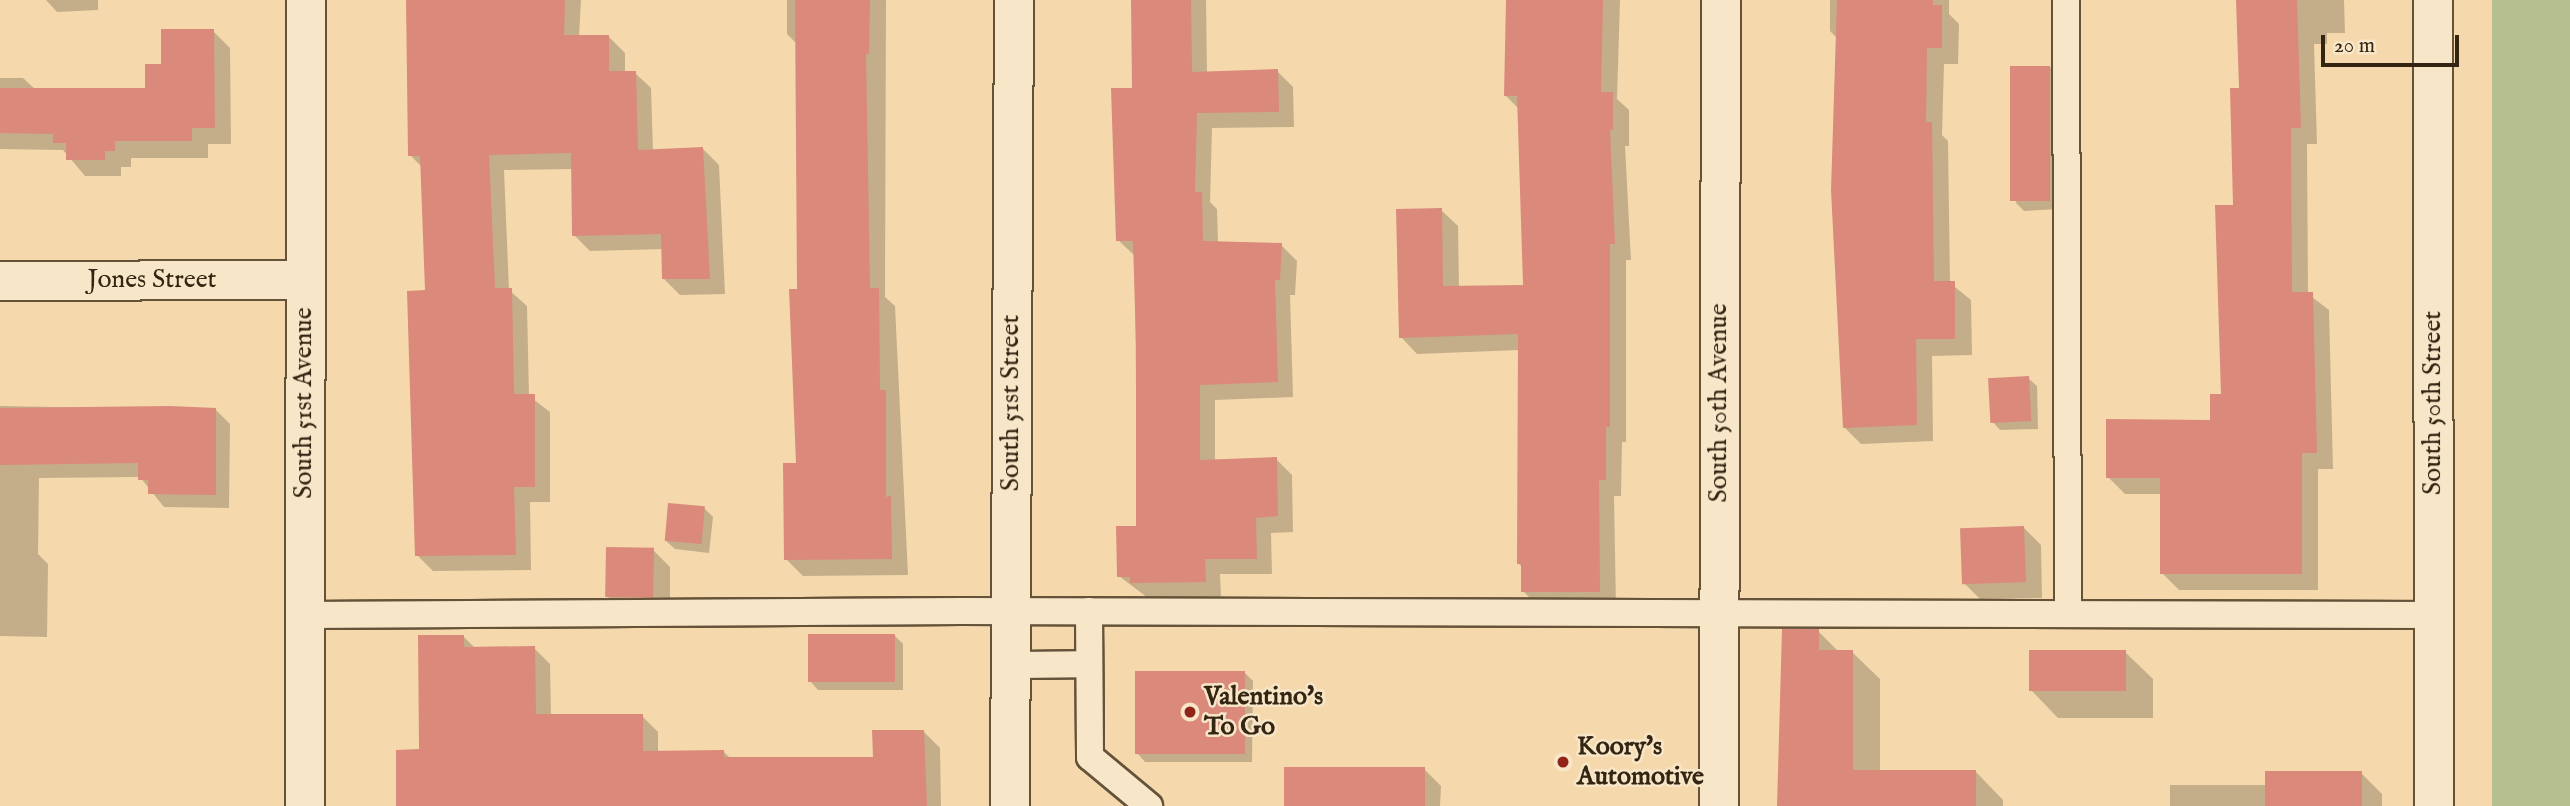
<!DOCTYPE html>
<html>
<head>
<meta charset="utf-8">
<style>
  body { margin:0 }
  #map { position:relative; width:2570px; height:806px; overflow:hidden; background:#f5d9ac; font-family:"IM FELL English",serif }
  div>[style] { position:absolute }
  [style*='--x'] { left:calc(var(--x)*1px); top:calc(var(--y)*1px); width:calc(var(--w)*1px); rotate:calc(var(--a)*1deg) }
  .green>* { inset:0; background:#b6c08e; transform-origin:0 0 }
  .shadow>* { inset:0; background:#0003 }
  .building>* { inset:0; background:#da897b; transform-origin:0 0 }
  .roads { filter:drop-shadow(2px 0 #645239) drop-shadow(-2px 0 #645239) drop-shadow(0 2px #645239) drop-shadow(0 -2px #645239) }
  .lane>* { height:26px; margin:-13px; padding:0 13px; transform-origin:13px; border-radius:13px; background:#f8e6c9 }
  .street>* { height:38px; margin:-19px; padding:0 19px; transform-origin:19px; border-radius:19px; background:#f8e6c9 }
  .secondary>* { height:38px; margin:-19px; padding:0 19px; transform-origin:19px; border-radius:19px; background:#f8e6c9 }
  .dots>* { width:19px; height:19px; translate:-50% -50%; box-sizing:border-box; border:4px solid #f8e6c9; border-radius:50% }
  span { translate:-50% -50%; white-space:nowrap; text-align:center; line-height:1.15; -webkit-text-stroke:5px #f8e6c9; paint-order:stroke }
  .street-label { font-size:26px; color:#342513 }
  .poi-label { font-size:26px; color:#342513; font-weight:700 }
  .left { translate:0 -50%; text-align:left }
  .scale { position:absolute; left:2321px; top:35px; width:138px; height:32px; box-sizing:border-box; border:4px solid #342513; border-top:0; padding-left:9px; font-size:21px; line-height:24px; white-space:nowrap; color:#342513; -webkit-text-stroke:5px #f8e6c9; paint-order:stroke }
</style>
</head>
<body>
<div id="map">
  <div class="green">
    <i style="left:2492px;top:0;width:78px;height:806px"></i>
  </div>
  <div class="shadow">
    <i style="clip-path:polygon(46px 0,98px 0,98px 10px,57px 12px)"></i>
    <i style="clip-path:polygon(408px 0,581px 0,579px 37px,609px 37px,625px 53px,625px 73px,635px 73px,651px 88px,653px 151px,703px 149px,719px 165px,725px 294px,680px 295px,664px 279px,663px 249px,590px 251px,574px 235px,573px 169px,504px 170px,509px 290px,527px 306px,529px 396px,550px 412px,550px 502px,530px 502px,531px 570px,433px 571px,417px 555px,427px 292px,423px 168px,410px 155px)"></i>
    <i style="clip-path:polygon(787px 0,886px 0,885px 297px,895px 306px,908px 575px,803px 576px,786px 559px,798px 465px,799px 46px,787px 34px)"></i>
    <i style="clip-path:polygon(1132px 0,1206px 0,1207px 73px,1277px 71px,1293px 87px,1294px 127px,1212px 128px,1210px 202px,1217px 209px,1218px 243px,1281px 245px,1297px 261px,1295px 295px,1290px 295px,1293px 397px,1215px 400px,1215px 461px,1276px 459px,1292px 475px,1293px 532px,1271px 533px,1272px 574px,1220px 574px,1221px 597px,1148px 598px,1119px 576px,1137px 528px,1135px 256px,1118px 240px,1112px 89px,1134px 90px)"></i>
    <i style="clip-path:polygon(1507px 0,1620px 0,1617px 99px,1629px 110px,1629px 146px,1625px 146px,1631px 260px,1626px 260px,1626px 442px,1622px 442px,1621px 496px,1614px 496px,1616px 607px,1539px 607px,1523px 591px,1523px 568px,1518px 563px,1520px 350px,1417px 354px,1401px 337px,1441px 210px,1458px 226px,1459px 287px,1525px 286px,1519px 109px,1505px 95px)"></i>
    <i style="clip-path:polygon(1830px 0,1949px 0,1949px 14px,1959px 24px,1958px 64px,1944px 64px,1942px 135px,1948px 141px,1950px 283px,1971px 300px,1972px 355px,1932px 356px,1933px 441px,1861px 444px,1844px 427px,1833px 190px,1838px 39px,1830px 31px)"></i>
    <i style="clip-path:polygon(2237px 0,2344px 0,2345px 33px,2327px 33px,2327px 44px,2314px 44px,2317px 144px,2307px 144px,2308px 294px,2329px 310px,2333px 469px,2318px 469px,2318px 590px,2179px 590px,2162px 573px,2162px 494px,2125px 494px,2108px 477px,2212px 422px,2223px 395px,2241px 90px)"></i>
    <i style="clip-path:polygon(213px 31px,230px 48px,231px 144px,208px 144px,208px 158px,131px 158px,131px 167px,121px 167px,121px 176px,85px 176px,63px 150px,0 149px,0 78px,23px 78px,36px 90px,147px 90px,163px 66px)"></i>
    <i style="clip-path:polygon(2050px 67px,2058px 76px,2059px 209px,2024px 211px,2016px 203px)"></i>
    <i style="clip-path:polygon(2028px 378px,2037px 386px,2038px 429px,2000px 430px,1992px 421px)"></i>
    <i style="clip-path:polygon(0 406px,216px 410px,230px 424px,229px 508px,164px 507px,140px 477px,39px 478px,38px 554px,48px 564px,47px 637px,0 636px)"></i>
    <i style="clip-path:polygon(704px 508px,713px 517px,709px 553px,675px 549px,666px 541px)"></i>
    <i style="clip-path:polygon(2024px 528px,2041px 545px,2042px 598px,1980px 599px,1963px 582px)"></i>
    <i style="clip-path:polygon(653px 550px,670px 567px,670px 613px,624px 613px,607px 596px)"></i>
    <i style="clip-path:polygon(1818px 631px,1839px 652px,1852px 652px,1880px 679px,1880px 772px,1976px 772px,2003px 800px,2003px 806px,1780px 806px)"></i>
    <i style="clip-path:polygon(463px 636px,476px 649px,534px 648px,550px 664px,551px 716px,642px 716px,658px 732px,658px 752px,723px 751px,730px 758px,874px 758px,924px 732px,940px 748px,941px 806px,399px 806px)"></i>
    <i style="clip-path:polygon(895px 636px,903px 644px,903px 690px,818px 690px,810px 681px)"></i>
    <i style="clip-path:polygon(2125px 652px,2153px 679px,2153px 718px,2058px 718px,2031px 690px)"></i>
    <i style="clip-path:polygon(1244px 672px,1253px 681px,1252px 762px,1145px 762px,1137px 753px)"></i>
    <i style="clip-path:polygon(1424px 769px,1441px 786px,1440px 806px,1286px 806px)"></i>
    <i style="clip-path:polygon(2361px 773px,2382px 794px,2382px 806px,2170px 806px,2170px 785px,2267px 785px)"></i>
  </div>
  <div class="building">
    <i style="clip-path:polygon(406px 0,565px 0,564px 35px,609px 35px,609px 71px,636px 71px,638px 150px,703px 147px,710px 279px,662px 279px,661px 234px,572px 236px,571px 153px,489px 155px,495px 288px,512px 288px,514px 394px,535px 394px,535px 487px,514px 487px,516px 555px,415px 556px,407px 291px,425px 290px,420px 156px,408px 156px)"></i>
    <i style="clip-path:polygon(795px 0,870px 0,869px 54px,866px 54px,870px 288px,879px 288px,880px 390px,886px 390px,886px 497px,891px 496px,892px 559px,784px 560px,783px 463px,796px 463px,789px 289px,797px 289px)"></i>
    <i style="clip-path:polygon(1131px 0,1191px 0,1192px 72px,1278px 69px,1279px 112px,1197px 113px,1195px 192px,1202px 192px,1203px 241px,1282px 243px,1280px 280px,1275px 280px,1278px 382px,1200px 385px,1200px 460px,1277px 457px,1278px 516px,1256px 518px,1257px 559px,1205px 559px,1206px 582px,1130px 583px,1130px 577px,1117px 577px,1116px 526px,1136px 526px,1136px 344px,1133px 241px,1116px 241px,1111px 88px,1132px 88px)"></i>
    <i style="clip-path:polygon(1506px 0,1603px 0,1601px 92px,1613px 92px,1613px 130px,1610px 130px,1615px 244px,1610px 244px,1610px 427px,1606px 427px,1606px 480px,1599px 480px,1600px 592px,1521px 592px,1521px 564px,1517px 564px,1518px 334px,1399px 338px,1396px 209px,1442px 208px,1443px 286px,1523px 285px,1517px 96px,1504px 96px)"></i>
    <i style="clip-path:polygon(1837px 0,1933px 0,1933px 5px,1942px 5px,1942px 48px,1927px 48px,1926px 122px,1932px 122px,1934px 281px,1955px 281px,1955px 339px,1916px 339px,1917px 425px,1843px 428px,1831px 190px)"></i>
    <i style="clip-path:polygon(2236px 0,2297px 0,2301px 128px,2291px 128px,2292px 292px,2313px 292px,2317px 453px,2302px 453px,2302px 574px,2160px 574px,2160px 478px,2106px 478px,2106px 419px,2210px 420px,2210px 394px,2221px 394px,2215px 205px,2233px 205px,2230px 88px,2239px 88px)"></i>
    <i style="clip-path:polygon(161px 29px,214px 29px,215px 128px,192px 128px,192px 141px,115px 141px,115px 151px,105px 151px,105px 160px,66px 160px,66px 143px,53px 143px,53px 134px,0 133px,0 88px,145px 88px,145px 64px,161px 64px)"></i>
    <i style="left:2050px;top:66px;width:135px;height:40px;rotate:90deg"></i>
    <i style="left:2029px;top:376px;width:45px;height:41px;rotate:87deg"></i>
    <i style="clip-path:polygon(170px 406px,216px 408px,216px 495px,148px 494px,148px 480px,138px 480px,138px 463px,0 465px,0 408px)"></i>
    <i style="left:668px;top:503px;width:37px;height:38px;rotate:5deg"></i>
    <i style="left:2024px;top:526px;width:56px;height:64px;rotate:88deg"></i>
    <i style="left:606px;top:547px;width:48px;height:50px;rotate:1deg"></i>
    <i style="clip-path:polygon(1782px 629px,1819px 629px,1819px 650px,1853px 650px,1853px 770px,1976px 770px,1976px 806px,1777px 806px)"></i>
    <i style="left:808px;top:634px;width:87px;height:48px"></i>
    <i style="clip-path:polygon(418px 635px,464px 635px,464px 647px,535px 646px,536px 714px,643px 714px,643px 751px,724px 750px,724px 757px,873px 757px,872px 730px,924px 730px,927px 806px,396px 806px,396px 750px,419px 749px)"></i>
    <i style="left:2029px;top:650px;width:97px;height:41px"></i>
    <i style="left:1135px;top:671px;width:110px;height:83px"></i>
    <i style="left:1425px;top:767px;width:39px;height:141px;rotate:90deg"></i>
    <i style="left:2265px;top:771px;width:97px;height:35px"></i>
  </div>
  <div class="roads">
    <div class="lane">
      <i style="--x:2066;--y:0;--w:613;--a:89.81"></i>
      <i style="--x:1089;--y:611;--w:146;--a:89.6"></i>
      <i style="--x:1090;--y:757;--w:77;--a:39.7"></i>
      <i style="--x:304;--y:615;--w:658;--a:-0.35"></i>
      <i style="--x:962;--y:611;--w:1472;--a:0.16"></i>
      <i style="--x:1010;--y:665;--w:79;--a:-0.7"></i>
    </div>
    <div class="street">
      <i style="--x:0;--y:281;--w:304;--a:-0.2"></i>
      <i style="--x:305;--y:806;--w:806;--a:-89.93"></i>
      <i style="--x:1010;--y:806;--w:806;--a:-89.72"></i>
      <i style="--x:1719;--y:806;--w:806;--a:-89.86"></i>
    </div>
    <div class="secondary">
      <i style="--x:2433;--y:0;--w:806;--a:89.93"></i>
    </div>
  </div>
  <div class="dots">
    <i style="left:1190px;top:712px;background:#8f2418"></i>
    <i style="left:1563px;top:762px;background:#8f2418"></i>
  </div>
  <div class="street-label">
    <span style="left:152px;top:280px">Jones Street</span>
    <span style="left:304px;top:403px;rotate:-90deg">South 51st Avenue</span>
    <span style="left:1011px;top:403px;rotate:-90deg">South 51st Street</span>
    <span style="left:1719px;top:403px;rotate:-90deg">South 50th Avenue</span>
    <span style="left:2433px;top:403px;rotate:-90deg">South 50th Street</span>
  </div>
  <div class="poi-label">
    <span class="left" style="left:1204px;top:712px">Valentino's<br>To Go</span>
    <span class="left" style="left:1577px;top:762px">Koory's<br>Automotive</span>
  </div>
  <div class="scale">20 m</div>
</div>
</body>
</html>
